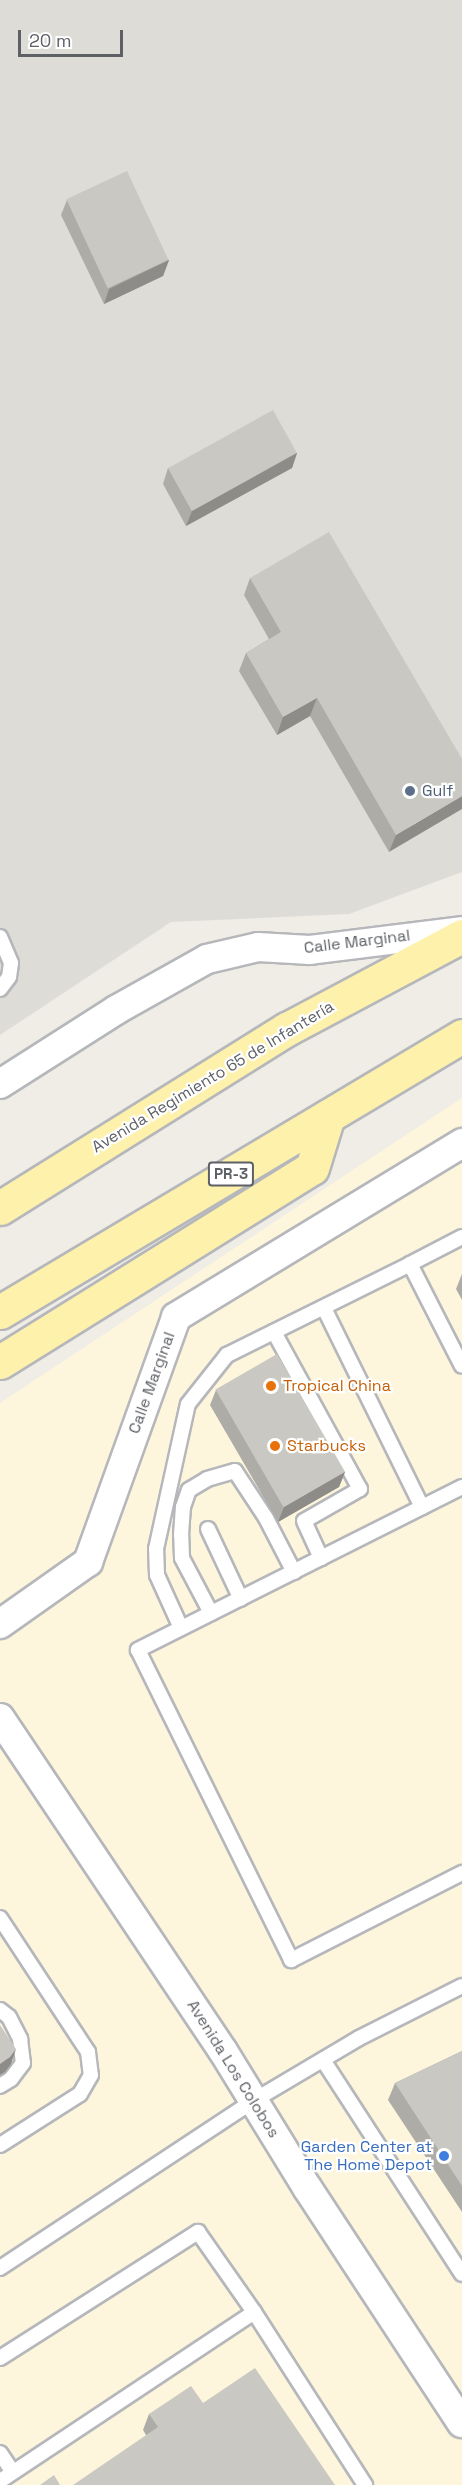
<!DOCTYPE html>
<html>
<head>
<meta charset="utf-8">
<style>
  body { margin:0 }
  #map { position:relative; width:462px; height:2485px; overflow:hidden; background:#efede5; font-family:"Space Grotesk",sans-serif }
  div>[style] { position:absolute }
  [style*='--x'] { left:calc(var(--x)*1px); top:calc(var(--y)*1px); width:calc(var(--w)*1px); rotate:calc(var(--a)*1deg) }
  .commercial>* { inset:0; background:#fdf6dc }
  .industrial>* { inset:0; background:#dedcd7 }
  .roads { filter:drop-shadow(2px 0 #b5b7bb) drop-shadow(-2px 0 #b5b7bb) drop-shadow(0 2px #b5b7bb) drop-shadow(0 -2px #b5b7bb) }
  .service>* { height:14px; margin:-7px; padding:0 7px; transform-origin:7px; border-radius:7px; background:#fff }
  .minor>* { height:28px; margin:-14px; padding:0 14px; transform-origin:14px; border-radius:14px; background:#fff }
  .primary>* { height:33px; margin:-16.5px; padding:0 16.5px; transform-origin:16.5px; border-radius:16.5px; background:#fdf1ac }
  .wall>* { inset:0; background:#aeaca7 }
  .shaded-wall>* { inset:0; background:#8d8c88 }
  .building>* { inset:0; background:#cac8c2; transform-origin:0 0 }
  .dots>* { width:16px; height:16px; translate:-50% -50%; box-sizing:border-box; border:3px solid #fff; border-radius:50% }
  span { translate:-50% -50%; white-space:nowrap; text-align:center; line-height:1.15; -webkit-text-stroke:4.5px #fff; paint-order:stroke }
  .shield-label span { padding:2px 4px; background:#fff; border:2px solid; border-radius:4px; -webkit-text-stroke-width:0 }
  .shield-label { font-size:15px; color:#5d6065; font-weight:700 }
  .service-label { font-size:16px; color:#4e5e75 }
  .left { translate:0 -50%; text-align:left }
  .street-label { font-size:16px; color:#5d6065 }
  .food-label { font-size:16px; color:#c56008 }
  .shop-label { font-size:16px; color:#366cbe }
  .right { translate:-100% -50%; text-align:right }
  .scale { position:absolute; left:18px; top:30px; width:105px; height:27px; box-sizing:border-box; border:3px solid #5d6065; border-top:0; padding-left:8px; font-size:18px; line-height:21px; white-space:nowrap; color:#5d6065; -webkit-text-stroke:4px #fff; paint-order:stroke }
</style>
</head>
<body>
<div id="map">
  <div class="commercial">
    <i style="clip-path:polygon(462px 1098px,462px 2485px,0 2485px,0 1403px)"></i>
  </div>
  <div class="industrial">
    <i style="clip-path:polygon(0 0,462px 0,462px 872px,349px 914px,171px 922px,0 1035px)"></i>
  </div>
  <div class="roads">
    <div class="service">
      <i style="--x:0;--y:937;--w:28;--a:67"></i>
      <i style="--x:11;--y:963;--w:14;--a:98"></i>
      <i style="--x:9;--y:977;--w:15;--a:127"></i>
      <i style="--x:462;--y:1237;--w:59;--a:152.6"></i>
      <i style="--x:410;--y:1264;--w:114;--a:63"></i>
      <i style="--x:324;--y:1308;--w:222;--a:63.8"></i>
      <i style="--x:274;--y:1332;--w:179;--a:61.3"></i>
      <i style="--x:360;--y:1489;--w:64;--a:150.3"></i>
      <i style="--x:304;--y:1521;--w:41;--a:65.3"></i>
      <i style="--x:462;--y:1487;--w:363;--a:153.3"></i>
      <i style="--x:138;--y:1650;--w:346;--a:63.7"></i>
      <i style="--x:291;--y:1960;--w:192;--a:-27"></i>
      <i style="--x:208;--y:1529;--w:77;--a:64.8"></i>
      <i style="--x:211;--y:1613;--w:62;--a:-117.8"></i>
      <i style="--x:182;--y:1558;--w:23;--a:-92"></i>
      <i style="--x:181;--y:1535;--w:28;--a:-86"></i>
      <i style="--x:183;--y:1507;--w:18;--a:-71"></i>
      <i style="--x:189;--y:1490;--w:21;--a:-31"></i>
      <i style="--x:207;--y:1479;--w:29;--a:-16"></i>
      <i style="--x:235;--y:1471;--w:56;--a:56.6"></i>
      <i style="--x:266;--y:1518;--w:61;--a:62.6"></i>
      <i style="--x:181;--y:1628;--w:58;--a:-114.4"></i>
      <i style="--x:157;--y:1575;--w:26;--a:-92"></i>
      <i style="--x:156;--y:1549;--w:148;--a:-77.6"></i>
      <i style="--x:188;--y:1404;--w:63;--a:-51.5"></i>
      <i style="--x:227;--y:1355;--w:204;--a:-26.4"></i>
      <i style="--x:0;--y:1918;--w:160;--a:56.7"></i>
      <i style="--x:88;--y:2052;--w:23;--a:83"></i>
      <i style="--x:91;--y:2075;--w:22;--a:120"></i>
      <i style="--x:80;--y:2094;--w:95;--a:147.5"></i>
      <i style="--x:0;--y:2010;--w:11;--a:38"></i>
      <i style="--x:9;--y:2017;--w:25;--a:63"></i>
      <i style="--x:20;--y:2039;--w:24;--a:83"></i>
      <i style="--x:23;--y:2063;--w:20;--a:127"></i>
      <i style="--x:11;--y:2079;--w:13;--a:148"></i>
      <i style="--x:323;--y:2060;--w:255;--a:57"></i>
      <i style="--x:0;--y:2268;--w:303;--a:-33.4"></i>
      <i style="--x:253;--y:2101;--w:123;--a:-30.7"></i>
      <i style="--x:359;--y:2038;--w:115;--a:-26.8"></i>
      <i style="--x:0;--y:2358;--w:235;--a:-32.5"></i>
      <i style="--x:198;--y:2232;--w:98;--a:55"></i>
      <i style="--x:0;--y:2453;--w:23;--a:56"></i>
      <i style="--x:0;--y:2481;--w:305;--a:-33.6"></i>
      <i style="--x:254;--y:2312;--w:206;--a:57.3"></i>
    </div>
    <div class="minor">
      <i style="--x:0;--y:1084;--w:138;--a:-32.5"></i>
      <i style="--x:116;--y:1010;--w:104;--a:-29.3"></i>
      <i style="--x:207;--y:959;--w:52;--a:-13.2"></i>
      <i style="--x:258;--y:947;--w:52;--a:3.3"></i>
      <i style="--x:310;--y:950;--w:153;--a:-7.1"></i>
      <i style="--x:0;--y:1624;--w:108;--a:-35.2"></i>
      <i style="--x:88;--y:1562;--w:260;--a:-70.2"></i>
      <i style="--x:176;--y:1317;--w:335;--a:-31.3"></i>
      <i style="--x:0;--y:1718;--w:401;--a:56.2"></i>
      <i style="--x:223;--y:2051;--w:162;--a:58.4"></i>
      <i style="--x:308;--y:2189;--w:280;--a:56.7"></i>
    </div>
    <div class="primary">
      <i style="--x:0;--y:1208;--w:338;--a:-32"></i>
      <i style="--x:287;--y:1029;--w:198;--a:-28"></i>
      <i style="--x:0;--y:1312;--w:538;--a:-30.85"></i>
      <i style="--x:0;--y:1362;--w:367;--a:-31.9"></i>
      <i style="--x:312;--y:1168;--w:54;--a:-72.9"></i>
    </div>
  </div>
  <div class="wall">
    <i style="clip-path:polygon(67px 200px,169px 260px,163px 276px,104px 304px,61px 215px)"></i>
    <i style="clip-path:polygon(297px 453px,292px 468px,186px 526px,163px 484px,168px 468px)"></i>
    <i style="clip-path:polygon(250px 578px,462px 759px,389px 852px,310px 716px,277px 735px,239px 671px,246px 653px,269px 639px,244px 595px)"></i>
    <i style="clip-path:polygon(462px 1274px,462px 1300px,456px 1289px)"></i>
    <i style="clip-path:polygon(216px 1390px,345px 1472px,339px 1487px,278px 1522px,210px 1405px)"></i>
    <i style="clip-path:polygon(462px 2051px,462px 2212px,388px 2100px,395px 2083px)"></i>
    <i style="clip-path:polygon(203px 2403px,335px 2485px,146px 2435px,143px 2430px,149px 2414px)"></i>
  </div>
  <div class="shaded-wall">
    <i style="clip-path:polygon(169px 260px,163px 276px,104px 304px,109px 289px)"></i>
    <i style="clip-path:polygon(297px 453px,292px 468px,186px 526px,192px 511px)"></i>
    <i style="clip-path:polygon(317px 698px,310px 716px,277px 735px,283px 717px)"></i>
    <i style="clip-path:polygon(462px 796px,462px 809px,389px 852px,396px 835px)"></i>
    <i style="clip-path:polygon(345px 1472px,339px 1487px,278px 1522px,284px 1507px)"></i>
    <i style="clip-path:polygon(16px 2049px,11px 2064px,5px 2072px,0 2075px,0 2063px)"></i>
  </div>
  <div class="building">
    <i style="left:127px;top:171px;width:98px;height:67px;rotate:65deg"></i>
    <i style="left:273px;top:410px;width:49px;height:120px;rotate:61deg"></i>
    <i style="clip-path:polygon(329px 532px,462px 759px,462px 796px,396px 835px,317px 698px,283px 717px,246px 653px,281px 632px,250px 578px)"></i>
    <i style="left:277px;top:1354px;width:136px;height:71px;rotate:60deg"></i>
    <i style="clip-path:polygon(0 2025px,16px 2049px,10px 2057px,0 2064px)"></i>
    <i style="clip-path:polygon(462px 2051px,462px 2186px,395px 2083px)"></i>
    <i style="clip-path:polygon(255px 2368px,335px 2485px,73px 2485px,158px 2427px,149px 2414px,191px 2386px,203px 2403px)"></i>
    <i style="clip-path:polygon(54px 2475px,60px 2485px,40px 2485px)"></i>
  </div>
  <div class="dots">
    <i style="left:410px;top:791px;background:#5c6f8a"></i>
    <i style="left:271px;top:1386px;background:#e8710a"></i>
    <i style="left:275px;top:1446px;background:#e8710a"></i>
    <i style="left:444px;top:2156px;background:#3f7fe0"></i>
  </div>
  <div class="shield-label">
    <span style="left:231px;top:1174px">PR-3</span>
  </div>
  <div class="service-label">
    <span class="left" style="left:422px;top:791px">Gulf</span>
  </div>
  <div class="street-label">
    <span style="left:357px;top:942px;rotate:-7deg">Calle Marginal</span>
    <span style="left:213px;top:1077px;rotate:-31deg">Avenida Regimiento 65 de Infantería</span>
    <span style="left:152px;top:1383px;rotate:-70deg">Calle Marginal</span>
    <span style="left:233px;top:2069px;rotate:58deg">Avenida Los Colobos</span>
  </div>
  <div class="food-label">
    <span class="left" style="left:283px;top:1386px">Tropical China</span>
    <span class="left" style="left:287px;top:1446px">Starbucks</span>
  </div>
  <div class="shop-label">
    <span class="right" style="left:432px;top:2156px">Garden Center at<br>The Home Depot</span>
  </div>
  <div class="scale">20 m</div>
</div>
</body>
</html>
